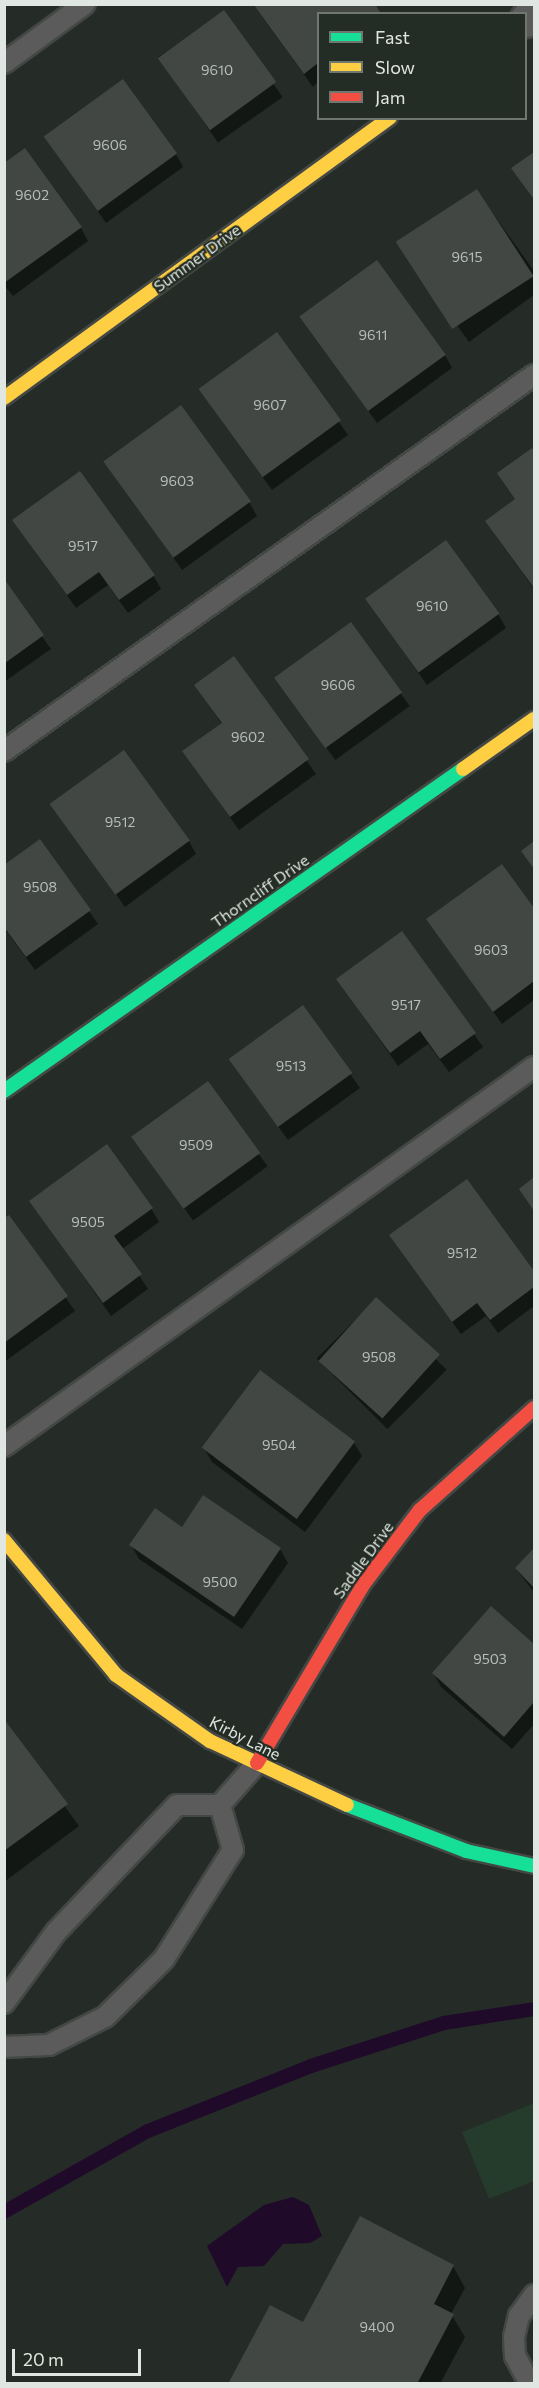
<!DOCTYPE html>
<html>
<head>
<meta charset="utf-8">
<style>
  body { margin:0 }
  #map { position:relative; width:539px; height:2388px; overflow:hidden; background:#252b26; font-family:Commissioner,sans-serif }
  div>[style] { position:absolute }
  [style*='--x'] { left:calc(var(--x)*1px); top:calc(var(--y)*1px); width:calc(var(--w)*1px); rotate:calc(var(--a)*1deg) }
  .green>* { inset:0; background:#253b2c }
  .water>* { inset:0; background:#200a29 }
  .shadow>* { inset:0; background:#0007; transform-origin:0 0 }
  .stream>* { height:14px; margin:-7px; padding:0 7px; transform-origin:7px; border-radius:7px; background:#200a29 }
  .building>* { inset:0; background:#424744; transform-origin:0 0 }
  .roads { filter:drop-shadow(2px 0 #444845) drop-shadow(-2px 0 #444845) drop-shadow(0 2px #444845) drop-shadow(0 -2px #444845) }
  .lane>* { height:20px; margin:-10px; padding:0 10px; transform-origin:10px; border-radius:10px; background:#5b5b5c }
  .street>* { height:33px; margin:-16.5px; padding:0 16.5px; transform-origin:16.5px; border-radius:16.5px; background:#5b5b5c }
  .fast>* { height:14px; margin:-7px; padding:0 7px; transform-origin:7px; border-radius:7px; background:#16e098 }
  .slow>* { height:14px; margin:-7px; padding:0 7px; transform-origin:7px; border-radius:7px; background:#ffcf43 }
  .jam>* { height:14px; margin:-7px; padding:0 7px; transform-origin:7px; border-radius:7px; background:#f24e42 }
  span { translate:-50% -50%; white-space:nowrap; text-align:center; line-height:1.15; -webkit-text-stroke:4.5px #232d25; paint-order:stroke }
  .number-label { font-size:14px; color:#b8beba }
  .number-label span { -webkit-text-stroke-width:0 }
  .street-label { font-size:16px; color:#e0e6e1 }
  .frame { position:absolute; inset:0; border:6px solid #e0e6e1; pointer-events:none }
  .legend { position:absolute; left:317px; top:12px; width:210px; height:108px; box-sizing:border-box; background:#232d25; border:2px solid #6f7770; margin:0; padding:8px 10px; list-style:none; font-size:18px; color:#e0e6e1 }
  .legend li { display:flex; align-items:center; gap:12px; height:30px }
  .legend b { width:30px; border:2px solid #6f7770 }
  .scale { position:absolute; left:12px; top:2349px; width:129px; height:27px; box-sizing:border-box; border:3px solid #e0e6e1; border-top:0; padding-left:8px; font-size:18px; line-height:21px; white-space:nowrap; color:#e0e6e1; -webkit-text-stroke:4px #232d25; paint-order:stroke }
</style>
</head>
<body>
<div id="map">
  <div class="green">
    <i style="clip-path:polygon(534px 2103px,534px 2181px,489px 2199px,462px 2132px)"></i>
  </div>
  <div class="water">
    <i style="clip-path:polygon(293px 2197px,309px 2205px,322px 2236px,310px 2243px,283px 2244px,264px 2266px,238px 2267px,227px 2287px,207px 2246px,264px 2205px)"></i>
  </div>
  <div class="shadow">
    <i style="clip-path:polygon(253px 4px,373px 4px,318px 14px,318px 82px,313px 87px)"></i>
    <i style="left:223px;top:12px;width:104px;height:79px;rotate:55deg"></i>
    <i style="clip-path:polygon(46px 137px,176px 154px,183px 167px,106px 223px)"></i>
    <i style="clip-path:polygon(534px 154px,534px 201px,513px 169px)"></i>
    <i style="clip-path:polygon(4px 165px,81px 228px,88px 241px,13px 296px,4px 285px)"></i>
    <i style="clip-path:polygon(477px 191px,534px 271px,534px 295px,469px 342px,401px 246px)"></i>
    <i style="clip-path:polygon(301px 317px,445px 355px,452px 368px,377px 423px)"></i>
    <i style="clip-path:polygon(277px 334px,348px 435px,272px 490px,209px 403px)"></i>
    <i style="clip-path:polygon(531px 450px,534px 454px,534px 589px,495px 535px,516px 500px,499px 473px)"></i>
    <i style="clip-path:polygon(105px 461px,249px 502px,257px 516px,182px 570px)"></i>
    <i style="clip-path:polygon(14px 521px,153px 575px,161px 589px,128px 613px,108px 585px,76px 608px)"></i>
    <i style="clip-path:polygon(4px 583px,51px 649px,4px 682px)"></i>
    <i style="clip-path:polygon(367px 599px,498px 614px,506px 628px,427px 685px)"></i>
    <i style="left:351px;top:625px;width:100px;height:92px;rotate:54deg"></i>
    <i style="clip-path:polygon(234px 658px,316px 774px,239px 830px,184px 752px,222px 724px,196px 685px)"></i>
    <i style="clip-path:polygon(52px 804px,189px 841px,196px 854px,125px 907px)"></i>
    <i style="clip-path:polygon(39px 841px,98px 924px,35px 970px,4px 928px,4px 867px)"></i>
    <i style="clip-path:polygon(502px 866px,534px 911px,534px 1000px,502px 1024px,428px 920px)"></i>
    <i style="clip-path:polygon(402px 933px,483px 1047px,449px 1072px,428px 1044px,398px 1066px,338px 980px)"></i>
    <i style="clip-path:polygon(303px 1007px,360px 1088px,288px 1140px,239px 1073px)"></i>
    <i style="left:207px;top:1083px;width:103px;height:92px;rotate:54deg"></i>
    <i style="clip-path:polygon(467px 1181px,534px 1273px,534px 1306px,498px 1333px,486px 1316px,461px 1334px,399px 1249px)"></i>
    <i style="clip-path:polygon(31px 1201px,151px 1208px,159px 1222px,122px 1249px,148px 1289px,111px 1316px)"></i>
    <i style="clip-path:polygon(9px 1217px,75px 1311px,4px 1362px,4px 1220px)"></i>
    <i style="left:376px;top:1299px;width:100px;height:84px;rotate:45deg"></i>
    <i style="clip-path:polygon(261px 1372px,354px 1443px,362px 1456px,305px 1532px,212px 1462px,204px 1448px)"></i>
    <i style="clip-path:polygon(183px 1529px,280px 1549px,288px 1563px,242px 1629px,139px 1559px,131px 1545px)"></i>
    <i style="clip-path:polygon(534px 1550px,534px 1592px,516px 1569px)"></i>
    <i style="clip-path:polygon(491px 1608px,534px 1646px,534px 1724px,512px 1749px,441px 1687px,434px 1674px)"></i>
    <i style="clip-path:polygon(4px 1722px,79px 1826px,4px 1882px)"></i>
    <i style="clip-path:polygon(453px 2266px,465px 2288px,451px 2314px,465px 2337px,440px 2384px,229px 2384px,303px 2324px)"></i>
  </div>
  <div class="stream">
    <i style="--x:4;--y:2212;--w:165;--a:-29.4"></i>
    <i style="--x:148;--y:2131;--w:175;--a:-21.7"></i>
    <i style="--x:311;--y:2066;--w:140;--a:-17.9"></i>
    <i style="--x:444;--y:2023;--w:91;--a:-8.8"></i>
  </div>
  <div class="building">
    <i style="clip-path:polygon(253px 4px,375px 4px,381px 14px,318px 14px,318px 63px,304px 74px)"></i>
    <i style="left:224px;top:10px;width:89px;height:82px;rotate:54deg"></i>
    <i style="left:123px;top:79px;width:92px;height:98px;rotate:54deg"></i>
    <i style="clip-path:polygon(25px 148px,82px 227px,4px 283px,4px 163px)"></i>
    <i style="clip-path:polygon(534px 152px,534px 200px,511px 168px)"></i>
    <i style="left:477px;top:189px;width:104px;height:97px;rotate:57deg"></i>
    <i style="left:377px;top:260px;width:117px;height:96px;rotate:54deg"></i>
    <i style="left:277px;top:332px;width:109px;height:97px;rotate:54deg"></i>
    <i style="left:181px;top:405px;width:119px;height:96px;rotate:54deg"></i>
    <i style="clip-path:polygon(532px 448px,534px 452px,534px 588px,485px 521px,515px 499px,497px 473px)"></i>
    <i style="clip-path:polygon(80px 471px,155px 575px,119px 600px,99px 572px,67px 595px,12px 520px)"></i>
    <i style="left:446px;top:540px;width:91px;height:100px;rotate:54deg"></i>
    <i style="clip-path:polygon(5px 580px,44px 635px,5px 663px)"></i>
    <i style="left:351px;top:622px;width:87px;height:95px;rotate:54deg"></i>
    <i style="clip-path:polygon(234px 656px,309px 759px,230px 817px,182px 751px,222px 723px,194px 685px)"></i>
    <i style="left:124px;top:750px;width:112px;height:92px;rotate:54deg"></i>
    <i style="clip-path:polygon(40px 839px,91px 910px,26px 957px,4px 927px,4px 865px)"></i>
    <i style="clip-path:polygon(534px 841px,534px 869px,521px 851px)"></i>
    <i style="clip-path:polygon(502px 864px,534px 908px,534px 981px,493px 1012px,426px 919px)"></i>
    <i style="clip-path:polygon(402px 931px,476px 1033px,440px 1059px,420px 1031px,390px 1053px,336px 979px)"></i>
    <i style="left:303px;top:1005px;width:84px;height:92px;rotate:54deg"></i>
    <i style="left:208px;top:1081px;width:89px;height:95px;rotate:54deg"></i>
    <i style="clip-path:polygon(107px 1144px,153px 1208px,114px 1236px,142px 1274px,103px 1303px,29px 1201px)"></i>
    <i style="clip-path:polygon(534px 1177px,534px 1211px,519px 1189px)"></i>
    <i style="clip-path:polygon(467px 1179px,534px 1271px,534px 1287px,490px 1320px,477px 1303px,452px 1322px,389px 1235px)"></i>
    <i style="clip-path:polygon(9px 1215px,68px 1296px,4px 1343px,4px 1218px)"></i>
    <i style="left:376px;top:1297px;width:86px;height:86px;rotate:42deg"></i>
    <i style="left:260px;top:1370px;width:119px;height:97px;rotate:37deg"></i>
    <i style="clip-path:polygon(203px 1495px,281px 1548px,234px 1617px,129px 1545px,155px 1508px,182px 1527px)"></i>
    <i style="clip-path:polygon(534px 1548px,534px 1588px,515px 1568px)"></i>
    <i style="clip-path:polygon(491px 1606px,534px 1644px,534px 1702px,504px 1737px,432px 1673px)"></i>
    <i style="clip-path:polygon(4px 1719px,68px 1804px,4px 1851px)"></i>
    <i style="clip-path:polygon(360px 2216px,454px 2265px,434px 2304px,454px 2314px,417px 2384px,228px 2384px,270px 2305px,303px 2322px)"></i>
  </div>
  <div class="roads">
    <div class="lane">
      <i style="--x:4;--y:63;--w:100;--a:-36.1"></i>
      <i style="--x:4;--y:751;--w:650;--a:-35.35"></i>
      <i style="--x:4;--y:1446;--w:652;--a:-35.57"></i>
      <i style="--x:4;--y:2003;--w:88;--a:-53.8"></i>
      <i style="--x:56;--y:1932;--w:175;--a:-46.4"></i>
      <i style="--x:177;--y:1805;--w:43;--a:0"></i>
      <i style="--x:220;--y:1805;--w:56;--a:-48.6"></i>
      <i style="--x:4;--y:2047;--w:45;--a:-2.5"></i>
      <i style="--x:49;--y:2045;--w:63;--a:-26.6"></i>
      <i style="--x:105;--y:2017;--w:83;--a:-44.5"></i>
      <i style="--x:164;--y:1959;--w:129;--a:-57.7"></i>
      <i style="--x:233;--y:1850;--w:47;--a:-106.1"></i>
      <i style="--x:530;--y:2384;--w:32;--a:-118"></i>
      <i style="--x:515;--y:2356;--w:19;--a:-93"></i>
      <i style="--x:514;--y:2337;--w:22;--a:-77"></i>
      <i style="--x:519;--y:2316;--w:26;--a:-54"></i>
    </div>
    <div class="street">
      <i style="--x:526;--y:20;--w:11;--a:-41"></i>
    </div>
    <div class="fast">
      <i style="--x:4;--y:1091;--w:561;--a:-35.05"></i>
      <i style="--x:347;--y:1805;--w:128;--a:21.1"></i>
      <i style="--x:466;--y:1851;--w:70;--a:12.4"></i>
    </div>
    <div class="slow">
      <i style="--x:4;--y:398;--w:477;--a:-36"></i>
      <i style="--x:463;--y:769;--w:87;--a:-35.2"></i>
      <i style="--x:4;--y:1540;--w:175;--a:50.3"></i>
      <i style="--x:116;--y:1675;--w:115;--a:35.1"></i>
      <i style="--x:210;--y:1741;--w:151;--a:25"></i>
    </div>
    <div class="jam">
      <i style="--x:257;--y:1763;--w:207;--a:-59.2"></i>
      <i style="--x:363;--y:1585;--w:94;--a:-52.8"></i>
      <i style="--x:420;--y:1510;--w:153;--a:-41.8"></i>
    </div>
  </div>
  <div class="number-label">
    <span style="left:217px;top:70px">9610</span>
    <span style="left:110px;top:145px">9606</span>
    <span style="left:32px;top:195px">9602</span>
    <span style="left:467px;top:257px">9615</span>
    <span style="left:373px;top:335px">9611</span>
    <span style="left:270px;top:405px">9607</span>
    <span style="left:177px;top:481px">9603</span>
    <span style="left:83px;top:546px">9517</span>
    <span style="left:432px;top:606px">9610</span>
    <span style="left:338px;top:685px">9606</span>
    <span style="left:248px;top:737px">9602</span>
    <span style="left:120px;top:822px">9512</span>
    <span style="left:40px;top:887px">9508</span>
    <span style="left:491px;top:950px">9603</span>
    <span style="left:406px;top:1005px">9517</span>
    <span style="left:291px;top:1066px">9513</span>
    <span style="left:196px;top:1145px">9509</span>
    <span style="left:88px;top:1222px">9505</span>
    <span style="left:462px;top:1253px">9512</span>
    <span style="left:379px;top:1357px">9508</span>
    <span style="left:279px;top:1445px">9504</span>
    <span style="left:220px;top:1582px">9500</span>
    <span style="left:490px;top:1659px">9503</span>
    <span style="left:377px;top:2327px">9400</span>
  </div>
  <div class="street-label">
    <span style="left:197px;top:258px;rotate:-36deg">Summer Drive</span>
    <span style="left:260px;top:891px;rotate:-35deg">Thorncliff Drive</span>
    <span style="left:363px;top:1560px;rotate:-54deg">Saddle Drive</span>
    <span style="left:245px;top:1738px;rotate:27deg">Kirby Lane</span>
  </div>
  <div class="frame"></div>
  <ul class="legend">
  <li><b style="height:8px;background:#16e098"></b>Fast</li>
  <li><b style="height:8px;background:#ffcf43"></b>Slow</li>
  <li><b style="height:8px;background:#f24e42"></b>Jam</li>
  </ul>
  <div class="scale">20 m</div>
</div>
</body>
</html>
